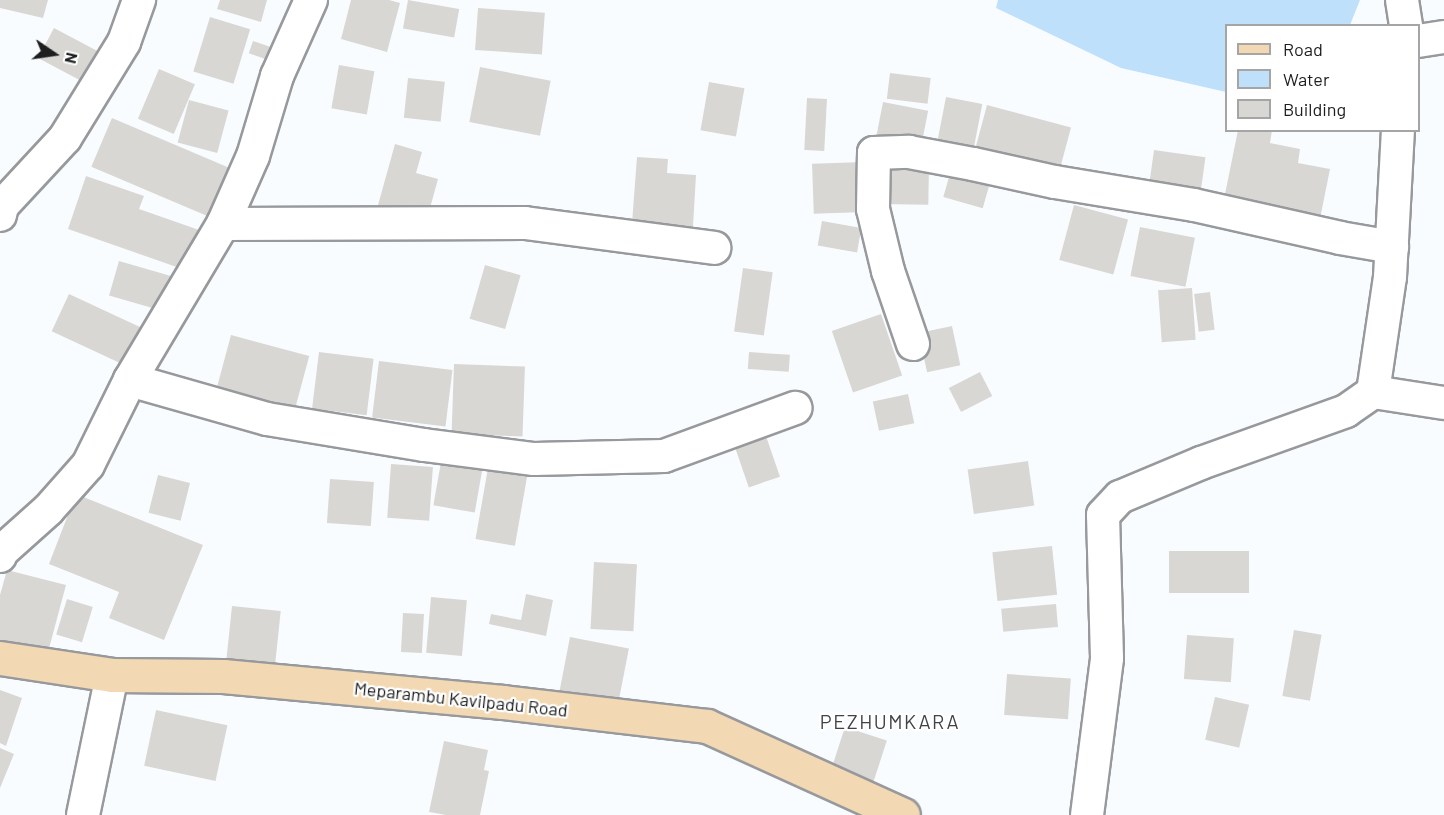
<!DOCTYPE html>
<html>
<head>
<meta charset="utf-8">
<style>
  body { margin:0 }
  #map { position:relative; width:1444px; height:815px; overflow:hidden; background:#f9fcff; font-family:Barlow,sans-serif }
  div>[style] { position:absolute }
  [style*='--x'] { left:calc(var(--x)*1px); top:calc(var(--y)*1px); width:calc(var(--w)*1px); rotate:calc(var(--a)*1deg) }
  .water>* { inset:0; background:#bfe0fa }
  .building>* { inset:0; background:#d9d7d4; transform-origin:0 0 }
  .roads { filter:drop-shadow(2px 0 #97999c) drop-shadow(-2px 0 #97999c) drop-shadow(0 2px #97999c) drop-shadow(0 -2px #97999c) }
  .minor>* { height:32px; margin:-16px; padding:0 16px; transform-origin:16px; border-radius:16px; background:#fff }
  .major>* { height:33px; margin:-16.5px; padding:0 16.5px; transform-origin:16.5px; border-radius:16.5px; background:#f2d9b3 }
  span { translate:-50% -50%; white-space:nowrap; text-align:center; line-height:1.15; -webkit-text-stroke:4.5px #fff; paint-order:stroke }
  .street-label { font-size:18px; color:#1d1e1f }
  .neighbourhood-label { font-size:20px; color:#414346; letter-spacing:1.5px }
  .legend { position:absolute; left:1225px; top:24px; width:195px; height:108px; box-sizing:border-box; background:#fff; border:2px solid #a5a5a5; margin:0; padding:8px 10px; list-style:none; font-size:18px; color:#1d1e1f }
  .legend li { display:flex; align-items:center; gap:12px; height:30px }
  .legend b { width:30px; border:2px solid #a5a5a5 }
  .north { position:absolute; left:24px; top:24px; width:60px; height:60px; -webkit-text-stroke:4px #fff; paint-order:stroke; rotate:103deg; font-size:16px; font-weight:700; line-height:24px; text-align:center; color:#1d1e1f }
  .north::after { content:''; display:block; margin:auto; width:21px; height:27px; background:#1d1e1f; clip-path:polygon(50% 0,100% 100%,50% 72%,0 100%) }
</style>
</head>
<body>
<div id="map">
  <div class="water">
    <i style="clip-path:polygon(998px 0,1360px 0,1350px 25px,1226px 26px,1226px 92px,1121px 68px,996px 8px)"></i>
  </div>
  <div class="building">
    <i style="clip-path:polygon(0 0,48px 0,43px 18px,0 8px)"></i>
    <i style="clip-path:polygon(220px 0,267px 0,261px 22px,217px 9px)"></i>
    <i style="clip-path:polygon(351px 0,389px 0,400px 3px,387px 52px,341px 39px)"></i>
    <i style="left:408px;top:0;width:52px;height:29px;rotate:10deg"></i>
    <i style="left:478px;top:8px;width:67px;height:42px;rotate:4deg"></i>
    <i style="left:210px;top:17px;width:42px;height:57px;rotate:17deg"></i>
    <i style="left:54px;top:28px;width:55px;height:34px;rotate:28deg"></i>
    <i style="left:253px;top:41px;width:21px;height:13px;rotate:19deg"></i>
    <i style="left:339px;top:65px;width:36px;height:44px;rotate:10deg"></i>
    <i style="left:480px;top:67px;width:72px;height:56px;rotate:11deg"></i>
    <i style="left:159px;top:69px;width:39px;height:54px;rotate:23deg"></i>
    <i style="left:890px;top:73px;width:41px;height:26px;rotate:7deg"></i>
    <i style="left:408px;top:78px;width:37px;height:40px;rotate:6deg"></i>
    <i style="left:709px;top:82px;width:36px;height:49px;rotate:10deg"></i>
    <i style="left:946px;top:97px;width:37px;height:53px;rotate:11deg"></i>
    <i style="left:807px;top:98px;width:20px;height:52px;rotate:3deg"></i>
    <i style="left:189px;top:100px;width:41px;height:44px;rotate:15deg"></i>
    <i style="left:883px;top:102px;width:46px;height:40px;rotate:11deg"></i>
    <i style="left:987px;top:105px;width:87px;height:49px;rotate:15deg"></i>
    <i style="left:112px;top:118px;width:133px;height:53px;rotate:23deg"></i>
    <i style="clip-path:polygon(1238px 130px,1272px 130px,1270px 143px,1300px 149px,1298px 163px,1330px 169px,1320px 219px,1224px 199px)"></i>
    <i style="clip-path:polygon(395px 144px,422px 152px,416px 173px,438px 179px,427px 219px,378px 205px)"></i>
    <i style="left:1154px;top:150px;width:52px;height:34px;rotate:8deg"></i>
    <i style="clip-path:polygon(637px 157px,668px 159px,667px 173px,696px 175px,693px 227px,632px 223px)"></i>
    <i style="left:864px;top:162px;width:50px;height:52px;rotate:88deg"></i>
    <i style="left:879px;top:166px;width:50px;height:38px;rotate:1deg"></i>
    <i style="left:951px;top:170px;width:41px;height:28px;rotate:16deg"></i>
    <i style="clip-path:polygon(86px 176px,144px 196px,139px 209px,202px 231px,188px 271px,68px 229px)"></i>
    <i style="left:1074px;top:205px;width:56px;height:57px;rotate:15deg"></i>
    <i style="left:822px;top:221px;width:40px;height:25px;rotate:10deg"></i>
    <i style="left:1140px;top:227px;width:56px;height:50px;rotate:11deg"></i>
    <i style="left:119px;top:261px;width:54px;height:36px;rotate:16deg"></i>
    <i style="left:485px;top:265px;width:37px;height:56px;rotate:16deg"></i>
    <i style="left:743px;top:268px;width:30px;height:64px;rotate:8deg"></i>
    <i style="left:1192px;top:288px;width:52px;height:34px;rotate:86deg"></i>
    <i style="left:1210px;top:292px;width:38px;height:16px;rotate:83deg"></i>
    <i style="left:69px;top:294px;width:86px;height:41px;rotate:25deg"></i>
    <i style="left:881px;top:314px;width:65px;height:52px;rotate:71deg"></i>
    <i style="left:952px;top:326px;width:40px;height:34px;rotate:78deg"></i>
    <i style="left:231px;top:335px;width:81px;height:56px;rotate:15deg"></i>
    <i style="left:319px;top:352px;width:55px;height:57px;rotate:7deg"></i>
    <i style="left:749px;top:352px;width:41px;height:17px;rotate:4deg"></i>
    <i style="left:379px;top:361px;width:74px;height:57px;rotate:7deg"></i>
    <i style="left:454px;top:364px;width:71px;height:70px;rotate:2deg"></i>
    <i style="left:980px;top:372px;width:27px;height:35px;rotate:63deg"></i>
    <i style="left:908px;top:394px;width:30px;height:36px;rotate:78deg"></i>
    <i style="left:766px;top:436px;width:43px;height:33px;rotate:71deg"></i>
    <i style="left:1028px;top:461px;width:45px;height:61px;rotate:82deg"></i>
    <i style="left:441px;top:462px;width:42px;height:44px;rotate:10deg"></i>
    <i style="left:391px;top:464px;width:42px;height:54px;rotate:4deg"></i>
    <i style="left:488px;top:468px;width:40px;height:72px;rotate:10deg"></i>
    <i style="left:158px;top:475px;width:33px;height:39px;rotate:14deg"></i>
    <i style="left:330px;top:479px;width:44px;height:44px;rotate:4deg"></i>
    <i style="clip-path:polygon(76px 494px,203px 545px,164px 640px,109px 618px,119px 592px,49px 564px)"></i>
    <i style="left:1052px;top:546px;width:49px;height:60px;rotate:84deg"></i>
    <i style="left:1169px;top:551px;width:80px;height:42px"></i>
    <i style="left:594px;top:562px;width:43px;height:67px;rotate:3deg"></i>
    <i style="clip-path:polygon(7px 570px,66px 585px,47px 656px,0 644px,0 595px)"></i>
    <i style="clip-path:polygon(526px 594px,553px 600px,546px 636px,489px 624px,491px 614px,521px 620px)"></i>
    <i style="left:431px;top:597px;width:36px;height:56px;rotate:5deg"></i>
    <i style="left:67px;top:599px;width:27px;height:37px;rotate:17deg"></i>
    <i style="left:1056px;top:604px;width:23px;height:55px;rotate:85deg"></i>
    <i style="left:232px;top:606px;width:49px;height:55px;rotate:6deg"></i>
    <i style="left:403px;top:613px;width:21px;height:39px;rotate:3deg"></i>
    <i style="left:1294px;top:630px;width:28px;height:67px;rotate:10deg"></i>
    <i style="left:1187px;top:635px;width:47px;height:44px;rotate:4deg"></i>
    <i style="left:570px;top:637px;width:60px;height:60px;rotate:11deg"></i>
    <i style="left:1007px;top:674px;width:64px;height:41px;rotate:4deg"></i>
    <i style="clip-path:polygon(0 690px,22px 698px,6px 746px,0 743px)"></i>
    <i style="left:1215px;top:697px;width:35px;height:44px;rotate:13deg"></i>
    <i style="left:156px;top:710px;width:73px;height:57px;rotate:12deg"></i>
    <i style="left:845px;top:727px;width:44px;height:50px;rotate:18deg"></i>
    <i style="clip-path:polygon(444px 741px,488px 750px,484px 770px,489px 771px,480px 815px,446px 815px,429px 812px)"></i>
    <i style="clip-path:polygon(0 748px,14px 754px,0 788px)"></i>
  </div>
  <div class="roads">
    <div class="minor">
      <i style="--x:1402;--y:0;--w:26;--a:81"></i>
      <i style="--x:1418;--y:41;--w:26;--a:-9"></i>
      <i style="--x:0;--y:215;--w:9;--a:-77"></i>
      <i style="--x:2;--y:206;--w:93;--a:-47.2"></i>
      <i style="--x:65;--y:138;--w:113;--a:-58.4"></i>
      <i style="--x:124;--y:42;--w:45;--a:-70.3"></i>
      <i style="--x:223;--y:224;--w:302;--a:-0.2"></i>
      <i style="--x:525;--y:223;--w:191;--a:7.5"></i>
      <i style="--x:913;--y:344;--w:77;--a:-108.9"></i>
      <i style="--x:888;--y:271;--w:64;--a:-103.6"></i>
      <i style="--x:873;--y:209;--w:56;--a:-89"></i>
      <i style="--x:874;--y:153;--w:35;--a:-2"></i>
      <i style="--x:909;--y:152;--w:65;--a:10.6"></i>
      <i style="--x:973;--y:164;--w:84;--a:12.4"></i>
      <i style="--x:1055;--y:182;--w:141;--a:9.4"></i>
      <i style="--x:1194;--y:205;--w:150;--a:12.7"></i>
      <i style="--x:1340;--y:238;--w:53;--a:9.8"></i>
      <i style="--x:130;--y:380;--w:142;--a:15.9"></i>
      <i style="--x:267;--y:419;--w:159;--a:9.4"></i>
      <i style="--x:424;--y:445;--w:111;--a:7.3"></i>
      <i style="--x:534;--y:459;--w:130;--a:-1.3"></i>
      <i style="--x:664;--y:456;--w:140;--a:-20.1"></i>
      <i style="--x:1373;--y:392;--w:72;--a:8.8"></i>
      <i style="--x:0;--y:556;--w:4;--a:-76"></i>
      <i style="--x:1;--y:552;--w:63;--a:-41.8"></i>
      <i style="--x:48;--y:510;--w:60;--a:-48.4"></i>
      <i style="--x:88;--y:465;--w:95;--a:-63.7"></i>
      <i style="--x:130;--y:380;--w:182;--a:-59.2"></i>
      <i style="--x:223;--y:224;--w:74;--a:-66.2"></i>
      <i style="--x:253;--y:156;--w:84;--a:-73.3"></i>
      <i style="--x:277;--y:76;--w:83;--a:-65.9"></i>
      <i style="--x:83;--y:815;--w:143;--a:-78.3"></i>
      <i style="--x:1087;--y:815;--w:158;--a:-82.7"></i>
      <i style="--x:1107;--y:658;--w:143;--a:-91.6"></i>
      <i style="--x:1103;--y:515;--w:25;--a:-47"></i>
      <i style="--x:1120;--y:497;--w:88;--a:-22.8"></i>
      <i style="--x:1201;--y:463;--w:154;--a:-19.7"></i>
      <i style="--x:1346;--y:411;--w:33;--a:-35"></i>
      <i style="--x:1373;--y:392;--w:116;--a:-81.6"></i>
      <i style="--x:1390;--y:277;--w:147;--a:-86.9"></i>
    </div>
    <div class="major">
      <i style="--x:0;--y:658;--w:113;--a:8.6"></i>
      <i style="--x:112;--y:675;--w:111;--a:0.5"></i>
      <i style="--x:223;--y:676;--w:281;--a:5.3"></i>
      <i style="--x:503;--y:702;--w:205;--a:6.7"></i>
      <i style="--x:707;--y:726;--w:215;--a:24.4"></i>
    </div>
  </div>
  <div class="street-label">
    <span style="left:461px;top:699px;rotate:6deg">Meparambu Kavilpadu Road</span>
  </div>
  <div class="neighbourhood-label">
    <span style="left:890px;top:721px">PEZHUMKARA</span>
  </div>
  <ul class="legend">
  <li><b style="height:8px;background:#f2d9b3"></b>Road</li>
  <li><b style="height:16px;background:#bfe0fa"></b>Water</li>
  <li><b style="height:16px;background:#d9d7d4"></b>Building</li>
  </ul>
  <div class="north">N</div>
</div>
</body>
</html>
